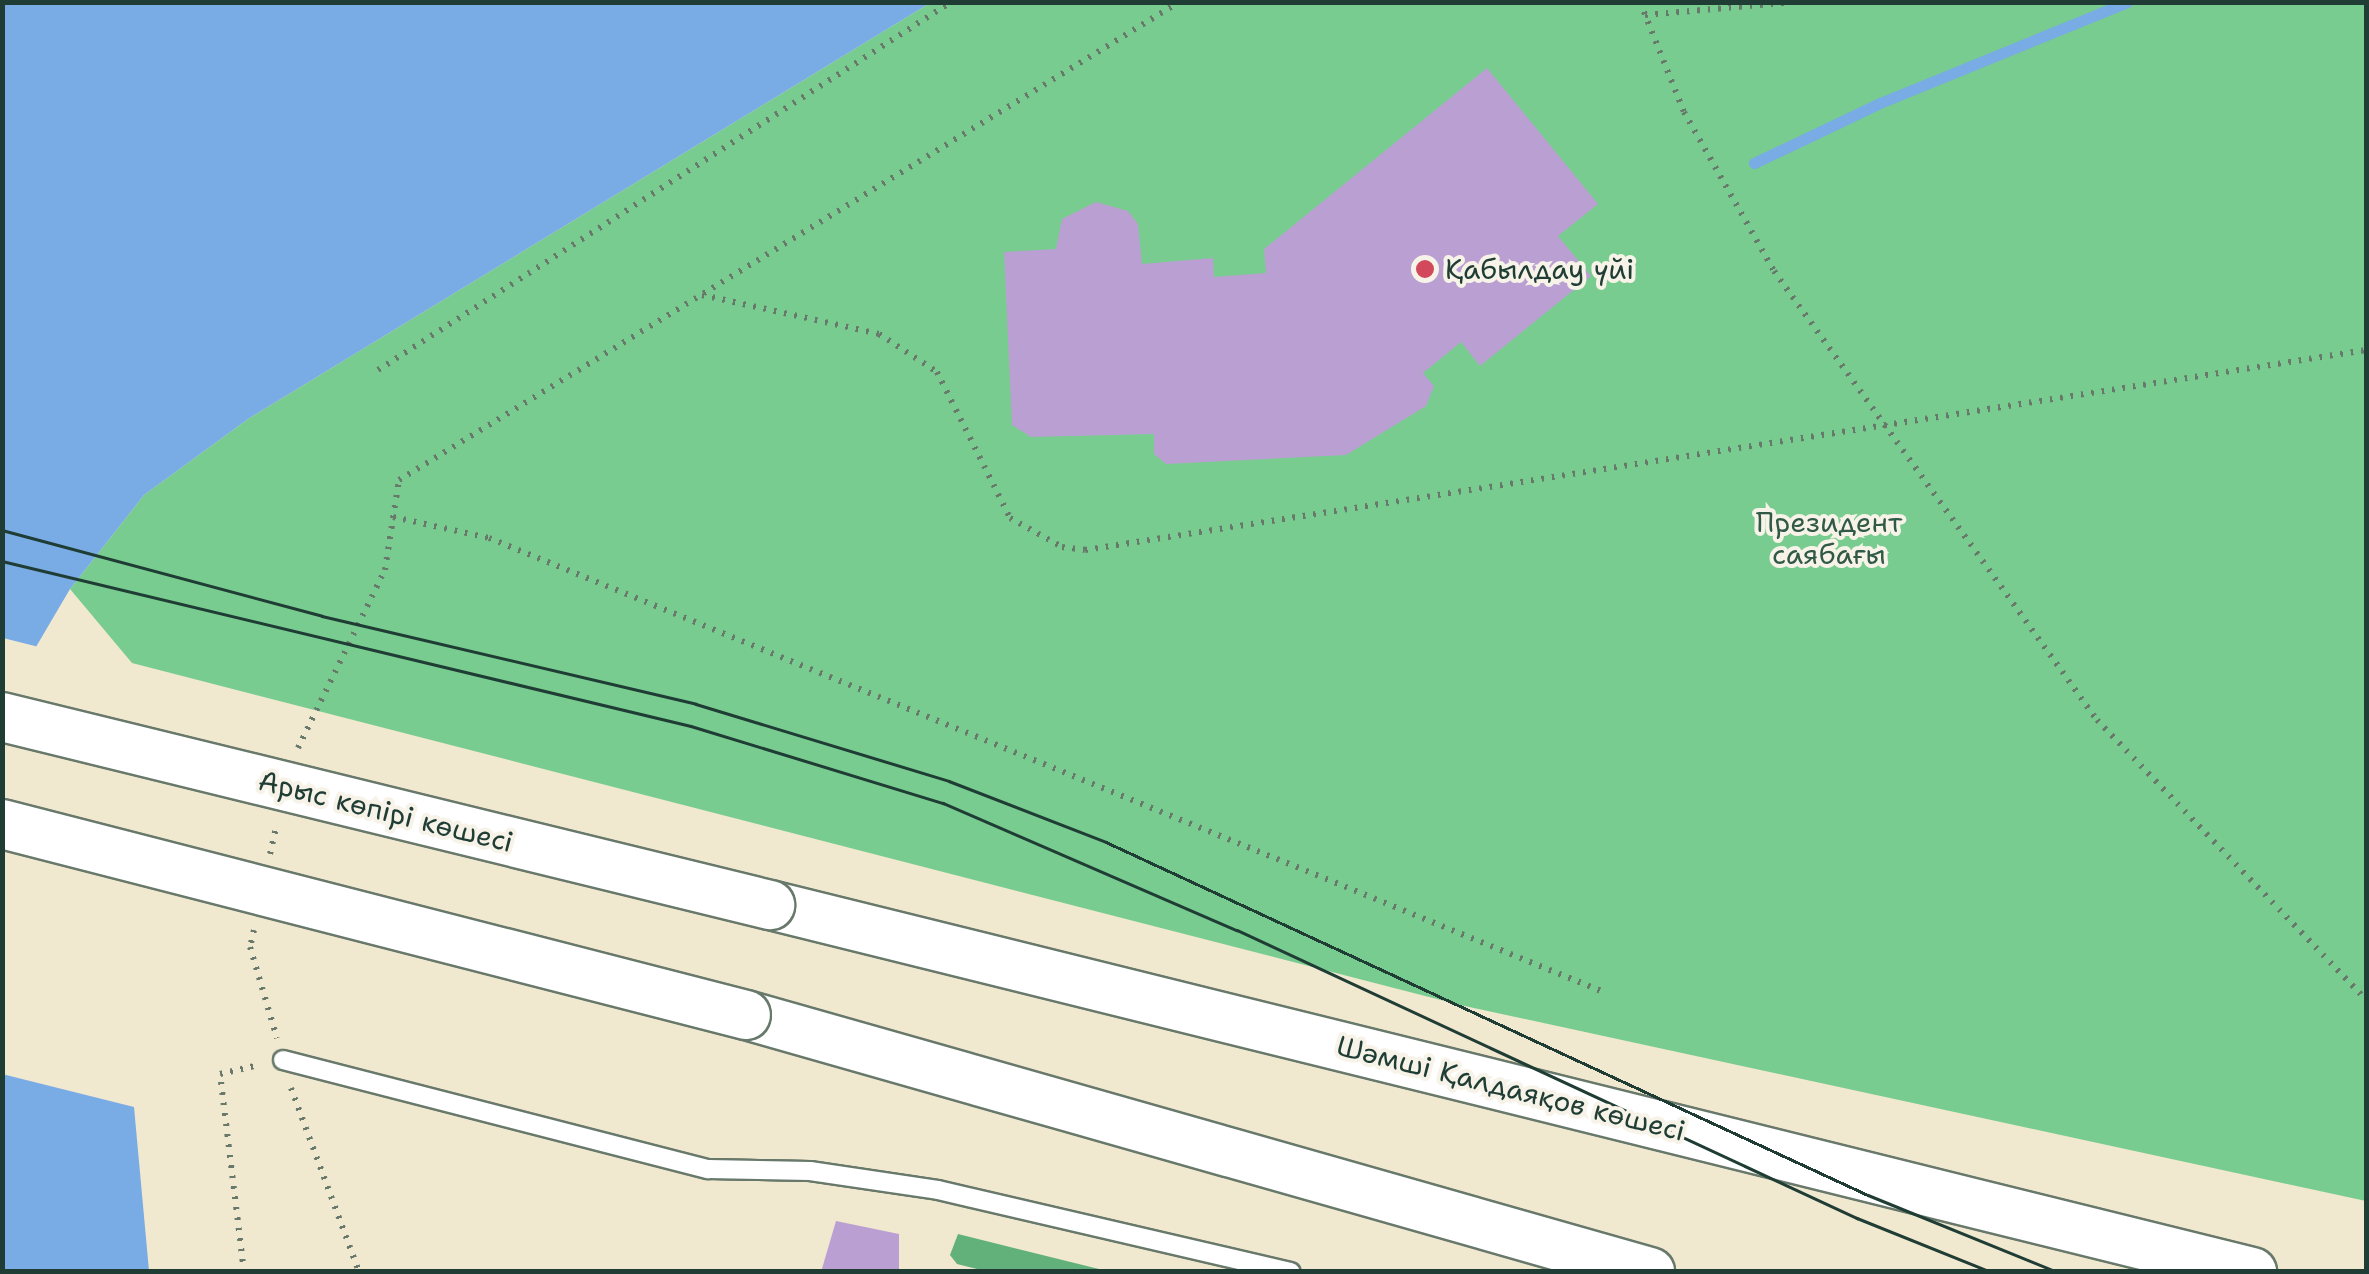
<!DOCTYPE html>
<html>
<head>
<meta charset="utf-8">
<style>
  body { margin:0 }
  #map { position:relative; width:2369px; height:1274px; overflow:hidden; background:#f1e8d0; font-family:"Shantell Sans",sans-serif }
  div>[style] { position:absolute }
  [style*='--x'] { left:calc(var(--x)*1px); top:calc(var(--y)*1px); width:calc(var(--w)*1px); rotate:calc(var(--a)*1deg) }
  .green>* { inset:0; background:#78cc8f }
  .forest>* { inset:0; background:#62b07a }
  .water>* { inset:0; background:#79abe5 }
  .pier>* { inset:0; background:#f1e8d0 }
  .stream>* { height:11px; margin:-5.5px; padding:0 5.5px; transform-origin:5.5px; border-radius:5.5px; background:#79abe5 }
  .building>* { inset:0; background:#baa0d2 }
  .path>* { height:6px; margin-top:-3px; transform-origin:0; background:repeating-linear-gradient(90deg,#68796b 0 2.5px,transparent 0 10.5px) }
  .roads { filter:drop-shadow(2px 0 #68796b) drop-shadow(-2px 0 #68796b) drop-shadow(0 2px #68796b) drop-shadow(0 -2px #68796b) }
  .lane>* { height:18px; margin:-9px; padding:0 9px; transform-origin:9px; border-radius:9px; background:#fff }
  .secondary>* { height:48px; margin:-24px; padding:0 24px; transform-origin:24px; border-radius:24px; background:#fff }
  .tram>* { height:2.5px; margin:-1.25px; padding:0 1.25px; transform-origin:1.25px; border-radius:1.25px; background:#1f3d34 }
  .bridges { filter:drop-shadow(2px 0 #68796b) drop-shadow(-2px 0 #68796b) drop-shadow(0 2px #68796b) drop-shadow(0 -2px #68796b) }
  .secondary-bridge>* { height:48px; margin:-24px; padding:0 24px; transform-origin:24px; border-radius:24px; background:#fff }
  .dots>* { width:28px; height:28px; translate:-50% -50%; box-sizing:border-box; border:5px solid #f7f3e8; border-radius:50% }
  span { translate:-50% -50%; white-space:nowrap; text-align:center; line-height:1.15; -webkit-text-stroke:8px #f7f3e8; paint-order:stroke }
  .poi-label { font-size:28px; color:#1f3d34 }
  .left { translate:0 -50%; text-align:left }
  .park-label { font-size:28px; color:#315a46 }
  .street-label { font-size:28px; color:#1f3d34 }
  .frame { position:absolute; inset:0; border:5px solid #1f3d34; pointer-events:none }
</style>
</head>
<body>
<div id="map">
  <div class="green">
    <i style="clip-path:polygon(930px 3px,2366px 3px,2366px 1201px,1460px 1005px,132px 663px,70px 589px,144px 495px,248px 419px)"></i>
  </div>
  <div class="forest">
    <i style="clip-path:polygon(958px 1234px,1107px 1271px,989px 1272px,957px 1264px,950px 1255px)"></i>
  </div>
  <div class="water">
    <i style="clip-path:polygon(3px 3px,930px 3px,248px 419px,144px 495px,70px 589px,3px 703px)"></i>
    <i style="clip-path:polygon(2px 1074px,134px 1107px,149px 1271px,3px 1271px)"></i>
  </div>
  <div class="pier">
    <i style="clip-path:polygon(3px 638px,39px 647px,2px 708px)"></i>
  </div>
  <div class="stream">
    <i style="--x:1754;--y:163;--w:140;--a:-25.5"></i>
    <i style="--x:1880;--y:103;--w:267;--a:-22.2"></i>
  </div>
  <div class="building">
    <i style="clip-path:polygon(1487px 68px,1598px 204px,1558px 236px,1591px 276px,1480px 366px,1461px 342px,1423px 373px,1434px 386px,1426px 406px,1346px 455px,1166px 464px,1154px 454px,1154px 434px,1031px 437px,1012px 425px,1004px 252px,1056px 249px,1062px 219px,1096px 202px,1128px 211px,1138px 224px,1142px 264px,1213px 258px,1214px 277px,1266px 273px,1264px 249px)"></i>
    <i style="clip-path:polygon(836px 1221px,899px 1234px,899px 1272px,821px 1272px)"></i>
  </div>
  <div class="path">
    <i style="--x:1640;--y:2;--w:118;--a:68.2"></i>
    <i style="--x:1684;--y:112;--w:183;--a:60.5"></i>
    <i style="--x:1774;--y:271;--w:553;--a:54.27"></i>
    <i style="--x:2097;--y:720;--w:388;--a:46.1"></i>
    <i style="--x:1645;--y:15;--w:151;--a:-5"></i>
    <i style="--x:702;--y:295;--w:181;--a:12.4"></i>
    <i style="--x:879;--y:334;--w:69;--a:33.2"></i>
    <i style="--x:937;--y:372;--w:163;--a:63.4"></i>
    <i style="--x:1010;--y:518;--w:60;--a:29.1"></i>
    <i style="--x:1062;--y:547;--w:23;--a:7"></i>
    <i style="--x:1085;--y:550;--w:1297;--a:-8.87"></i>
    <i style="--x:378;--y:370;--w:681;--a:-32.71"></i>
    <i style="--x:393;--y:517;--w:98;--a:12.3"></i>
    <i style="--x:489;--y:538;--w:1206;--a:22.16"></i>
    <i style="--x:298;--y:748;--w:198;--a:-64"></i>
    <i style="--x:385;--y:570;--w:91;--a:-81.2"></i>
    <i style="--x:399;--y:480;--w:915;--a:-31.5"></i>
    <i style="--x:270;--y:854;--w:28;--a:-77"></i>
    <i style="--x:254;--y:930;--w:17;--a:103"></i>
    <i style="--x:250;--y:947;--w:95;--a:73.5"></i>
    <i style="--x:291;--y:1088;--w:196;--a:69.7"></i>
    <i style="--x:244;--y:1272;--w:199;--a:-96.9"></i>
    <i style="--x:220;--y:1074;--w:40;--a:-13"></i>
  </div>
  <div class="roads">
    <div class="lane">
      <i style="--x:283;--y:1060;--w:439;--a:14.4"></i>
      <i style="--x:708;--y:1169;--w:102;--a:1.1"></i>
      <i style="--x:810;--y:1171;--w:129;--a:8.4"></i>
      <i style="--x:938;--y:1190;--w:362;--a:13.1"></i>
    </div>
    <div class="secondary">
      <i style="--x:770;--y:905;--w:1527;--a:13.91"></i>
      <i style="--x:746;--y:1015;--w:940;--a:15.87"></i>
    </div>
  </div>
  <div class="tram">
    <i style="--x:2;--y:530;--w:331;--a:15"></i>
    <i style="--x:322;--y:616;--w:384;--a:13.2"></i>
    <i style="--x:696;--y:704;--w:264;--a:16.9"></i>
    <i style="--x:949;--y:781;--w:168;--a:21.2"></i>
    <i style="--x:1106;--y:842;--w:840;--a:24.86"></i>
    <i style="--x:1868;--y:1195;--w:205;--a:22.1"></i>
    <i style="--x:2;--y:561;--w:708;--a:13.47"></i>
    <i style="--x:691;--y:726;--w:264;--a:17"></i>
    <i style="--x:943;--y:803;--w:320;--a:23.4"></i>
    <i style="--x:1237;--y:930;--w:684;--a:24.92"></i>
    <i style="--x:1857;--y:1218;--w:144;--a:21.9"></i>
  </div>
  <div class="bridges">
    <div class="secondary-bridge">
      <i style="--x:2;--y:717;--w:791;--a:13.76"></i>
      <i style="--x:2;--y:824;--w:768;--a:14.4"></i>
    </div>
  </div>
  <div class="dots">
    <i style="left:1425px;top:269px;background:#d1495b"></i>
  </div>
  <div class="poi-label">
    <span class="left" style="left:1445px;top:269px">Қабылдау үйі</span>
  </div>
  <div class="park-label">
    <span style="left:1829px;top:538px">Президент<br>саябағы</span>
  </div>
  <div class="street-label">
    <span style="left:386px;top:811px;rotate:14deg">Арыс көпірі көшесі</span>
    <span style="left:1511px;top:1088px;rotate:14deg">Шәмші Қалдаяқов көшесі</span>
  </div>
  <div class="frame"></div>
</div>
</body>
</html>
